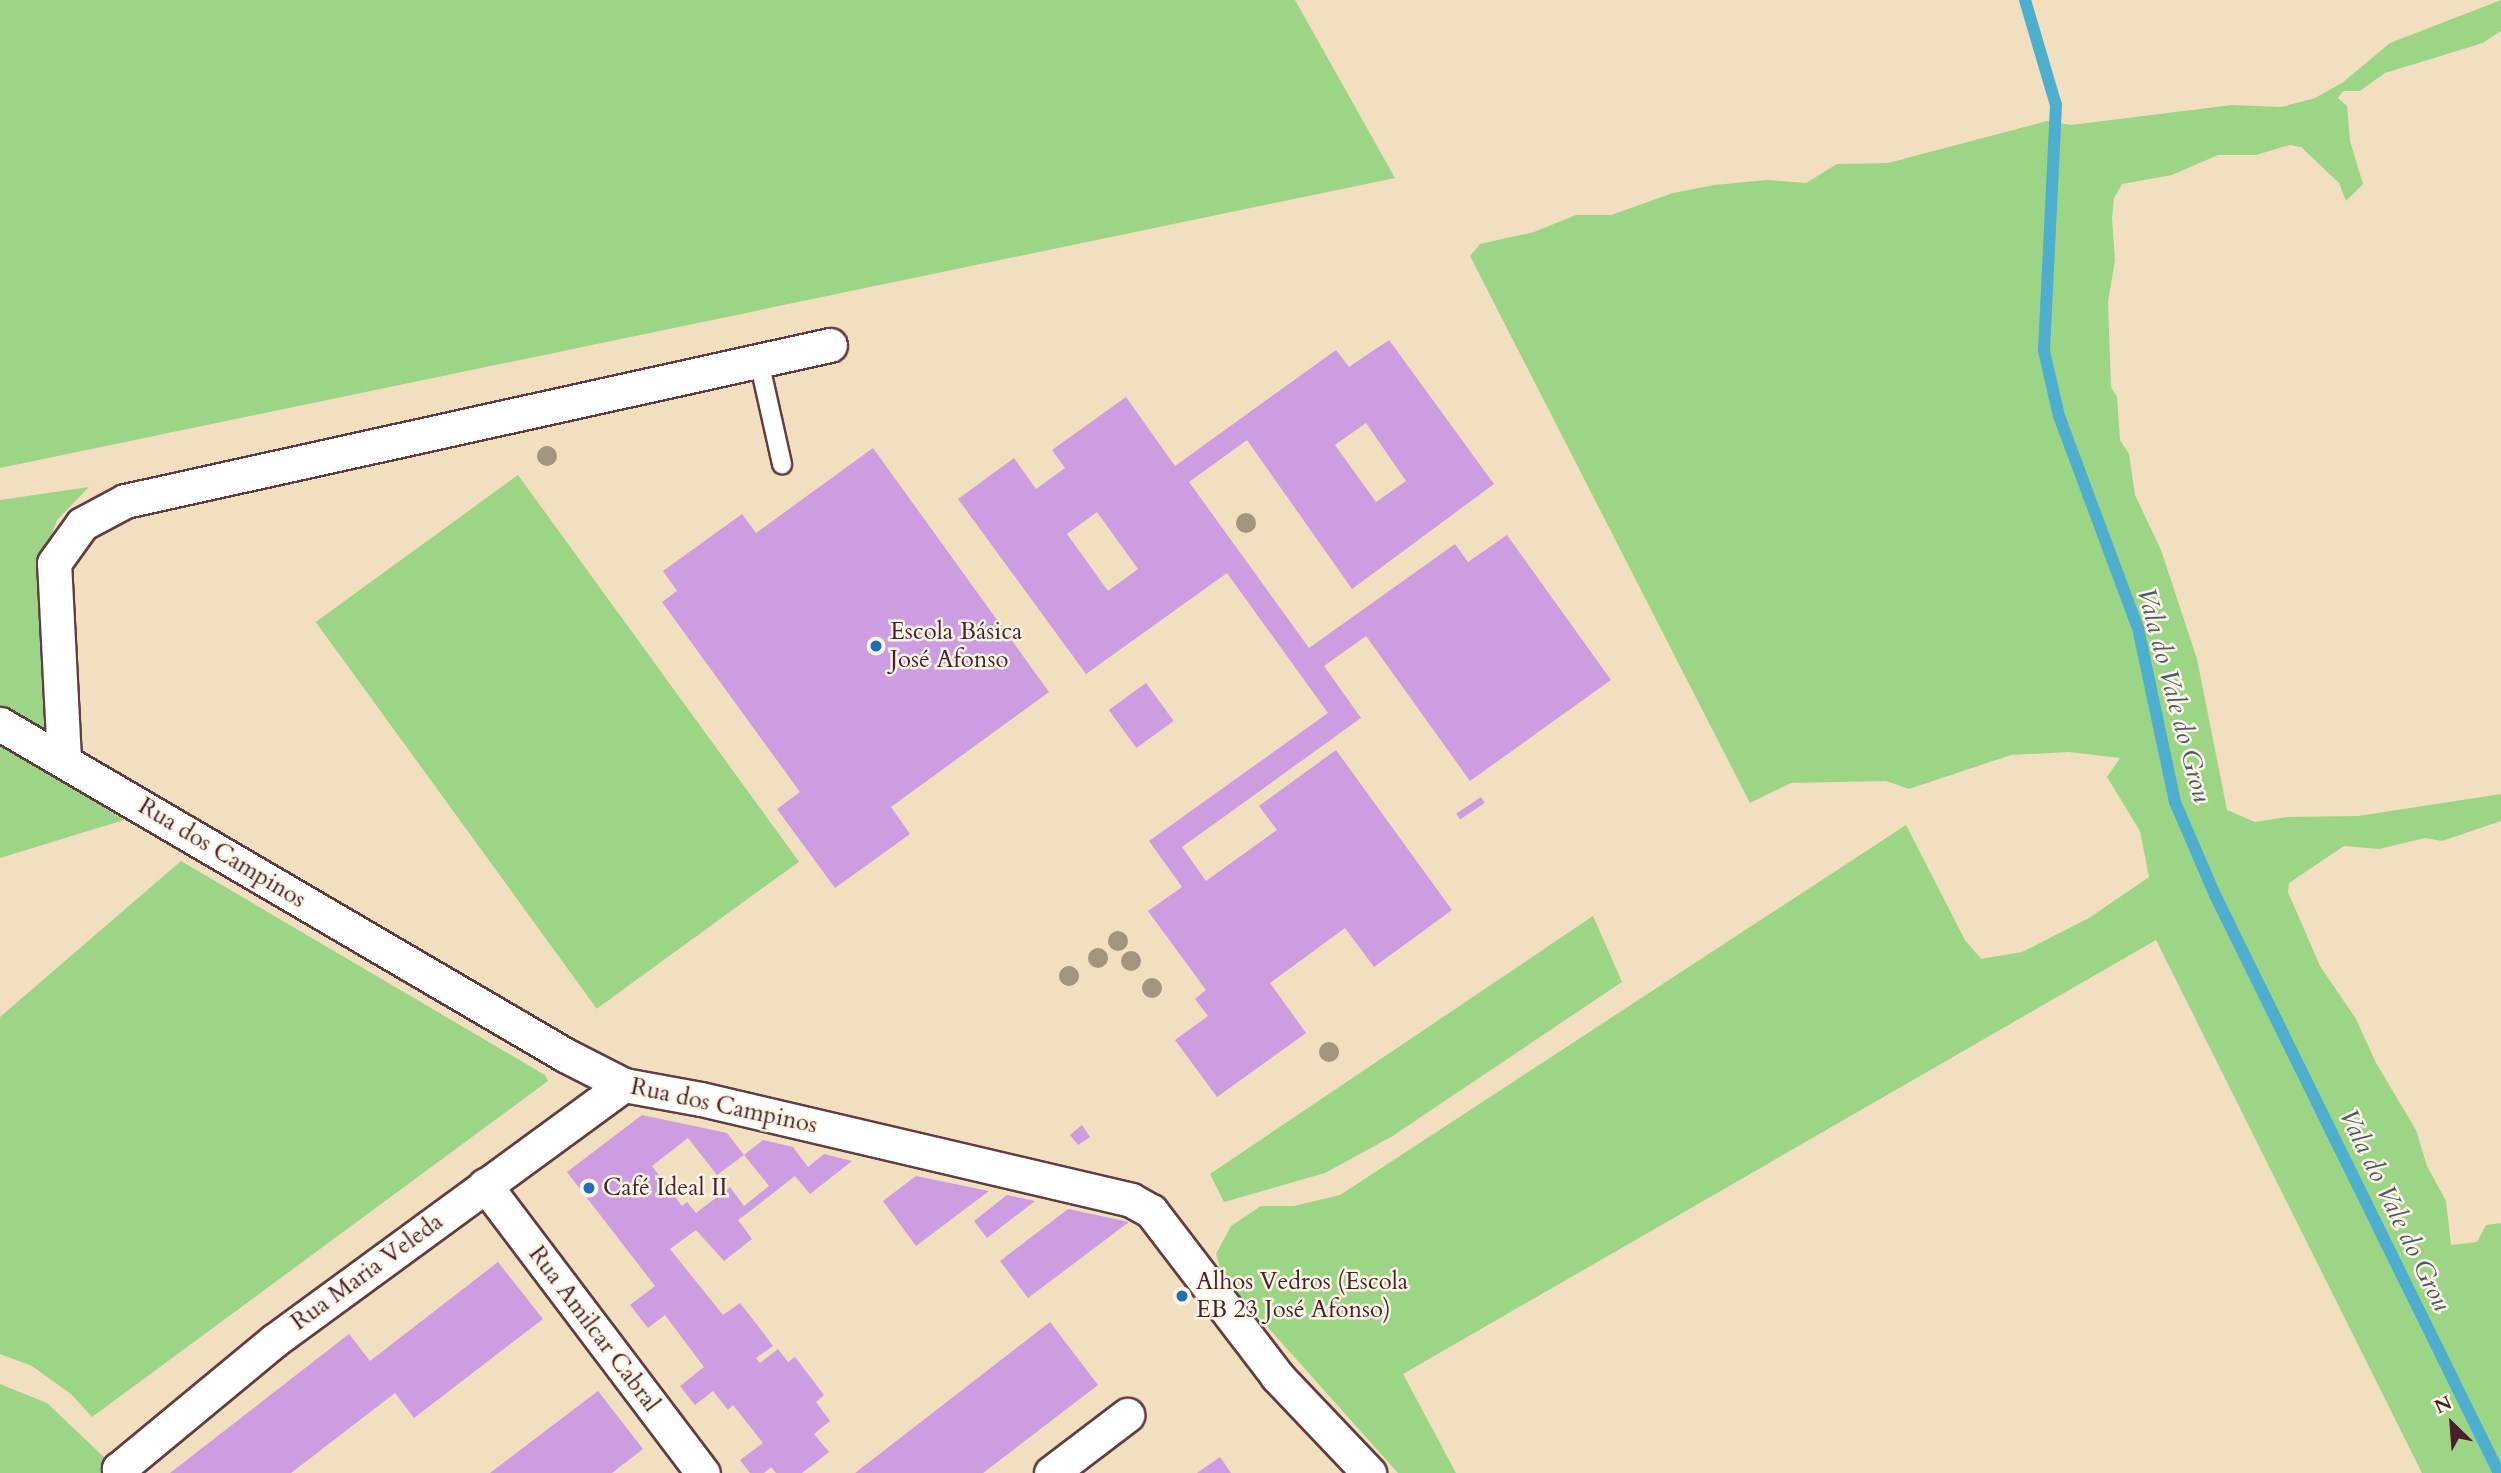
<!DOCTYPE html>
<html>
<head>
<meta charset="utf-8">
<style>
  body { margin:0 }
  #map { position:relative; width:2501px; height:1473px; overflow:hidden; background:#f1dfc0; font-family:Cardo,serif }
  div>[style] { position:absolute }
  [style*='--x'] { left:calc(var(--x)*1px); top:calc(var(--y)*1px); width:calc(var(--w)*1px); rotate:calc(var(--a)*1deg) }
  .green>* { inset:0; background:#9dd587; transform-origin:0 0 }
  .stream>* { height:12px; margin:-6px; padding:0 6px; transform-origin:6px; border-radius:6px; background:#4eaecd }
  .building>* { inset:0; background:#ce9ce1; transform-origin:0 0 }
  .roads { filter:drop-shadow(2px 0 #633c41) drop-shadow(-2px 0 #633c41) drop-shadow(0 2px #633c41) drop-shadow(0 -2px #633c41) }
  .service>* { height:18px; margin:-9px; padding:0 9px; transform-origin:9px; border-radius:9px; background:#fff }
  .minor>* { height:33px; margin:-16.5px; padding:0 16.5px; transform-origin:16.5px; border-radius:16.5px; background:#fff }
  .trees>* { width:20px; height:20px; margin:-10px; border-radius:50%; background:#a3947d }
  .dots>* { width:19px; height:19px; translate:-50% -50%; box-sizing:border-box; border:4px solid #fcf5e5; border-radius:50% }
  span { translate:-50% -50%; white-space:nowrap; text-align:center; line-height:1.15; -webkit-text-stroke:5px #fcf5e5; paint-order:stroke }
  .poi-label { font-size:24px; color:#4a1f2b }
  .left { translate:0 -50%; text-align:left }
  .street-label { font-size:24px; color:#4a1f2b }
  .water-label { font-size:26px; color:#4c586c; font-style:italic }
  .north { position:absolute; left:2417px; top:1389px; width:70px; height:70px; -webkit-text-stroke:5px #fcf5e5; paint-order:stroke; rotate:335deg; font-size:19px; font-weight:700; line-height:28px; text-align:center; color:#4a1f2b }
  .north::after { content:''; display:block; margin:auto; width:24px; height:32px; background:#4a1f2b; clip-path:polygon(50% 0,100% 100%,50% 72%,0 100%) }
</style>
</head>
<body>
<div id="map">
  <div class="green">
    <i style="clip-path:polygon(0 0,1295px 0,1395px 178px,0 468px)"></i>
    <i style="clip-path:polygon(2501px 0,2501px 31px,2483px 43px,2385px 73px,2360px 91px,2343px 91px,2338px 98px,2347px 106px,2350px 141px,2363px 184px,2346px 201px,2339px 183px,2301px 147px,2290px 145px,2256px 155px,2218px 155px,2172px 175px,2122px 184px,2114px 198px,2112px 218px,2115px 260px,2108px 302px,2111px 387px,2117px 397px,2120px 440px,2129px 454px,2135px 495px,2161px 550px,2197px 659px,2227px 810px,2255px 822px,2287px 817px,2358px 816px,2501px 794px,2501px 821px,2442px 841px,2425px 838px,2379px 849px,2344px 846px,2289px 883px,2288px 892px,2320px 966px,2356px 1019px,2376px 1063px,2416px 1130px,2427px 1166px,2446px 1201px,2451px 1245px,2477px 1242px,2486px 1225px,2501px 1223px,2501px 1473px,2422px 1473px,2156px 940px,1403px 1374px,1456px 1473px,1398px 1473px,1223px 1277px,1216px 1254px,1231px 1226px,1261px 1206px,1294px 1206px,1340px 1195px,1906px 825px,1965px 940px,1981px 959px,2022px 952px,2089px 918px,2149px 877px,2140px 831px,2107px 777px,2120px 758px,2069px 752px,2011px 755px,1909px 789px,1886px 781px,1791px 783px,1750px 803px,1470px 256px,1480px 244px,1534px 232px,1576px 215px,1611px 215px,1673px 193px,1714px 185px,1767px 180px,1806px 183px,1837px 164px,1888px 163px,2047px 121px,2071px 125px,2232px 105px,2281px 107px,2315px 98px,2342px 83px,2390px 43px)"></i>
    <i style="left:518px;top:475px;width:478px;height:250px;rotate:54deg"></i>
    <i style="clip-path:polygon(89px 487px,57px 520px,39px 570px,44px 730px,0 706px,0 500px)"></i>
    <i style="clip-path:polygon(0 744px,26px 759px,124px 820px,0 858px)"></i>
    <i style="clip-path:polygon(181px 861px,545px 1075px,548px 1081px,92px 1417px,71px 1394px,32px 1366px,0 1354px,0 1017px)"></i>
    <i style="clip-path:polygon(1593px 916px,1622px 982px,1391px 1137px,1325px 1173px,1224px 1202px,1210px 1174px)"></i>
    <i style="clip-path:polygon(0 1384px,47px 1403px,105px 1458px,110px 1473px,0 1473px)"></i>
  </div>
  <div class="stream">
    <i style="--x:2025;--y:0;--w:109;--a:73.6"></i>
    <i style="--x:2056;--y:105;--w:246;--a:92.8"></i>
    <i style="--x:2044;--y:351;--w:67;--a:77"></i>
    <i style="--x:2059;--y:416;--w:226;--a:69.6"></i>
    <i style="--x:2138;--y:628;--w:178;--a:78"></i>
    <i style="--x:2175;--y:802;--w:101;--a:66.7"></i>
    <i style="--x:2215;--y:895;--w:644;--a:63.83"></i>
  </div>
  <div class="building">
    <i style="clip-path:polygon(evenodd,1389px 340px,1494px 484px,1352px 589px,1247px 440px,1189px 482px,1309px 648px,1455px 544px,1468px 562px,1507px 535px,1611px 680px,1470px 781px,1366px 636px,1324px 666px,1361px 718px,1182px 847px,1206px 881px,1277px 830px,1259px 806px,1336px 750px,1452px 910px,1374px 967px,1345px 928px,1270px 983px,1306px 1033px,1217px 1097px,1175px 1040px,1208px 1016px,1195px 999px,1206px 990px,1148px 911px,1182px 887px,1149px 841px,1328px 713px,1227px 573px,1086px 674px,958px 499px,1014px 458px,1036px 489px,1065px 468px,1052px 450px,1126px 397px,1175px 466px,1336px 350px,1349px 367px,1389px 340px,1366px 423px,1406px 481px,1376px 502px,1335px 445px,1366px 423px,1389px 340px,1097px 512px,1138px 569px,1108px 591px,1067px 534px,1097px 512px)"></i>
    <i style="clip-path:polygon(873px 448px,1049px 692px,891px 807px,910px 834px,835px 888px,777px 809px,800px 792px,662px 602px,677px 591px,663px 571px,742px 514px,756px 533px)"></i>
    <i style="left:1146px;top:683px;width:47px;height:46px;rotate:54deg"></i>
    <i style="left:1481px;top:797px;width:7px;height:30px;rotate:56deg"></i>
    <i style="clip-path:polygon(642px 1115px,727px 1133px,744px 1155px,717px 1175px,688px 1138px,652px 1166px,682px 1206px,687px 1202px,696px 1213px,730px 1187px,744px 1206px,769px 1186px,744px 1155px,763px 1140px,793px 1147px,808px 1167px,824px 1154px,852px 1161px,810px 1194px,795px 1176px,749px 1212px,738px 1220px,752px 1239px,724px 1261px,696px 1230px,670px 1249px,723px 1315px,740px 1303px,758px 1326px,773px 1346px,756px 1358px,760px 1363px,778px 1349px,788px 1362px,795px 1357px,824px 1395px,816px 1402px,830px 1421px,814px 1434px,829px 1452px,802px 1473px,776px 1473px,771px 1467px,764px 1473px,750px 1473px,740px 1460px,763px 1443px,733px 1405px,728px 1410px,713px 1391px,695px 1405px,680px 1386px,704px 1367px,665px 1315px,648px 1328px,630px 1305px,655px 1286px,567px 1172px)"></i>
    <i style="clip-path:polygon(1082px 1125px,1090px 1137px,1078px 1145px,1070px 1135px)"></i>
    <i style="clip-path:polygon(916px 1176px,945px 1182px,989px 1191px,916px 1246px,883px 1201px)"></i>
    <i style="clip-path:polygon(1007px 1195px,1035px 1201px,987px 1238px,974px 1221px)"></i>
    <i style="clip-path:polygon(1068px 1209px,1129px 1222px,1028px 1298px,1000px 1261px)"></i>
    <i style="clip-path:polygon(498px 1262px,543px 1319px,414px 1418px,395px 1393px,291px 1473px,170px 1473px,349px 1334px,370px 1361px)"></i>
    <i style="clip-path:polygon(1050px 1322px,1098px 1385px,983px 1473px,855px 1473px)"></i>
    <i style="clip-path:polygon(598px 1391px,643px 1449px,612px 1473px,490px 1473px)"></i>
    <i style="clip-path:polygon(1220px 1457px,1231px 1473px,1197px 1473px)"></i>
  </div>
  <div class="roads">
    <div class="service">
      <i style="--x:759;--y:361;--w:106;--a:77.4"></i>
    </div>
    <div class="minor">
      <i style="--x:0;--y:724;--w:655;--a:30.36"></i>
      <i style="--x:565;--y:1055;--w:66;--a:27"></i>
      <i style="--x:624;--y:1085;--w:78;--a:10.3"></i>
      <i style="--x:701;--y:1099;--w:442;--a:13.2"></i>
      <i style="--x:1131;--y:1200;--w:23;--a:29"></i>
      <i style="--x:1151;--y:1211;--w:208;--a:52.6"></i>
      <i style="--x:1277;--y:1376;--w:134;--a:46.5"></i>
      <i style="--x:64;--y:759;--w:196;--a:-92.9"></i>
      <i style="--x:54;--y:563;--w:48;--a:-54.3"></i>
      <i style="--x:82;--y:524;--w:49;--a:-28.1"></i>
      <i style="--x:125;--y:501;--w:722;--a:-12.48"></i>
      <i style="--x:485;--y:1185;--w:361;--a:52.9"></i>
      <i style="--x:123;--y:1473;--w:6;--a:-135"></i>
      <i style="--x:119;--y:1469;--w:202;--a:-39.6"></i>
      <i style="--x:275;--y:1340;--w:432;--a:-36.2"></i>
      <i style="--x:1051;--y:1473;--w:96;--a:-37.3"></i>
    </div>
  </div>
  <div class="trees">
    <i style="left:547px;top:456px"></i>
    <i style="left:1246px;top:523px"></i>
    <i style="left:1118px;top:941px"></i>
    <i style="left:1098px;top:958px"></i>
    <i style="left:1131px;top:961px"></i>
    <i style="left:1069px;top:976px"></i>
    <i style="left:1152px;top:988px"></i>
    <i style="left:1329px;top:1052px"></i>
  </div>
  <div class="dots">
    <i style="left:876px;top:646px;background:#1f6fb2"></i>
    <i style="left:589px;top:1188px;background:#1f6fb2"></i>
    <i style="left:1182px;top:1296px;background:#1f6fb2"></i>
  </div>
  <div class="poi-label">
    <span class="left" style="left:890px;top:646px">Escola Básica<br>José Afonso</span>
    <span class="left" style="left:603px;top:1188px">Café Ideal II</span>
    <span class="left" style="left:1196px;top:1296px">Alhos Vedros (Escola<br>EB 23 José Afonso)</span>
  </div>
  <div class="street-label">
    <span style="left:222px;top:853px;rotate:31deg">Rua dos Campinos</span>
    <span style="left:724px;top:1106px;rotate:12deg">Rua dos Campinos</span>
    <span style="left:367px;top:1272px;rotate:-36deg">Rua Maria Veleda</span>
    <span style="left:594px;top:1329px;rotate:53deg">Rua Amilcar Cabral</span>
  </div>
  <div class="water-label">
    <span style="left:2174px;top:695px;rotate:75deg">Vala do Vale do Grou</span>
    <span style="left:2395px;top:1210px;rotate:64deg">Vala do Vale do Grou</span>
  </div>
  <div class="north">N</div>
</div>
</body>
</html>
